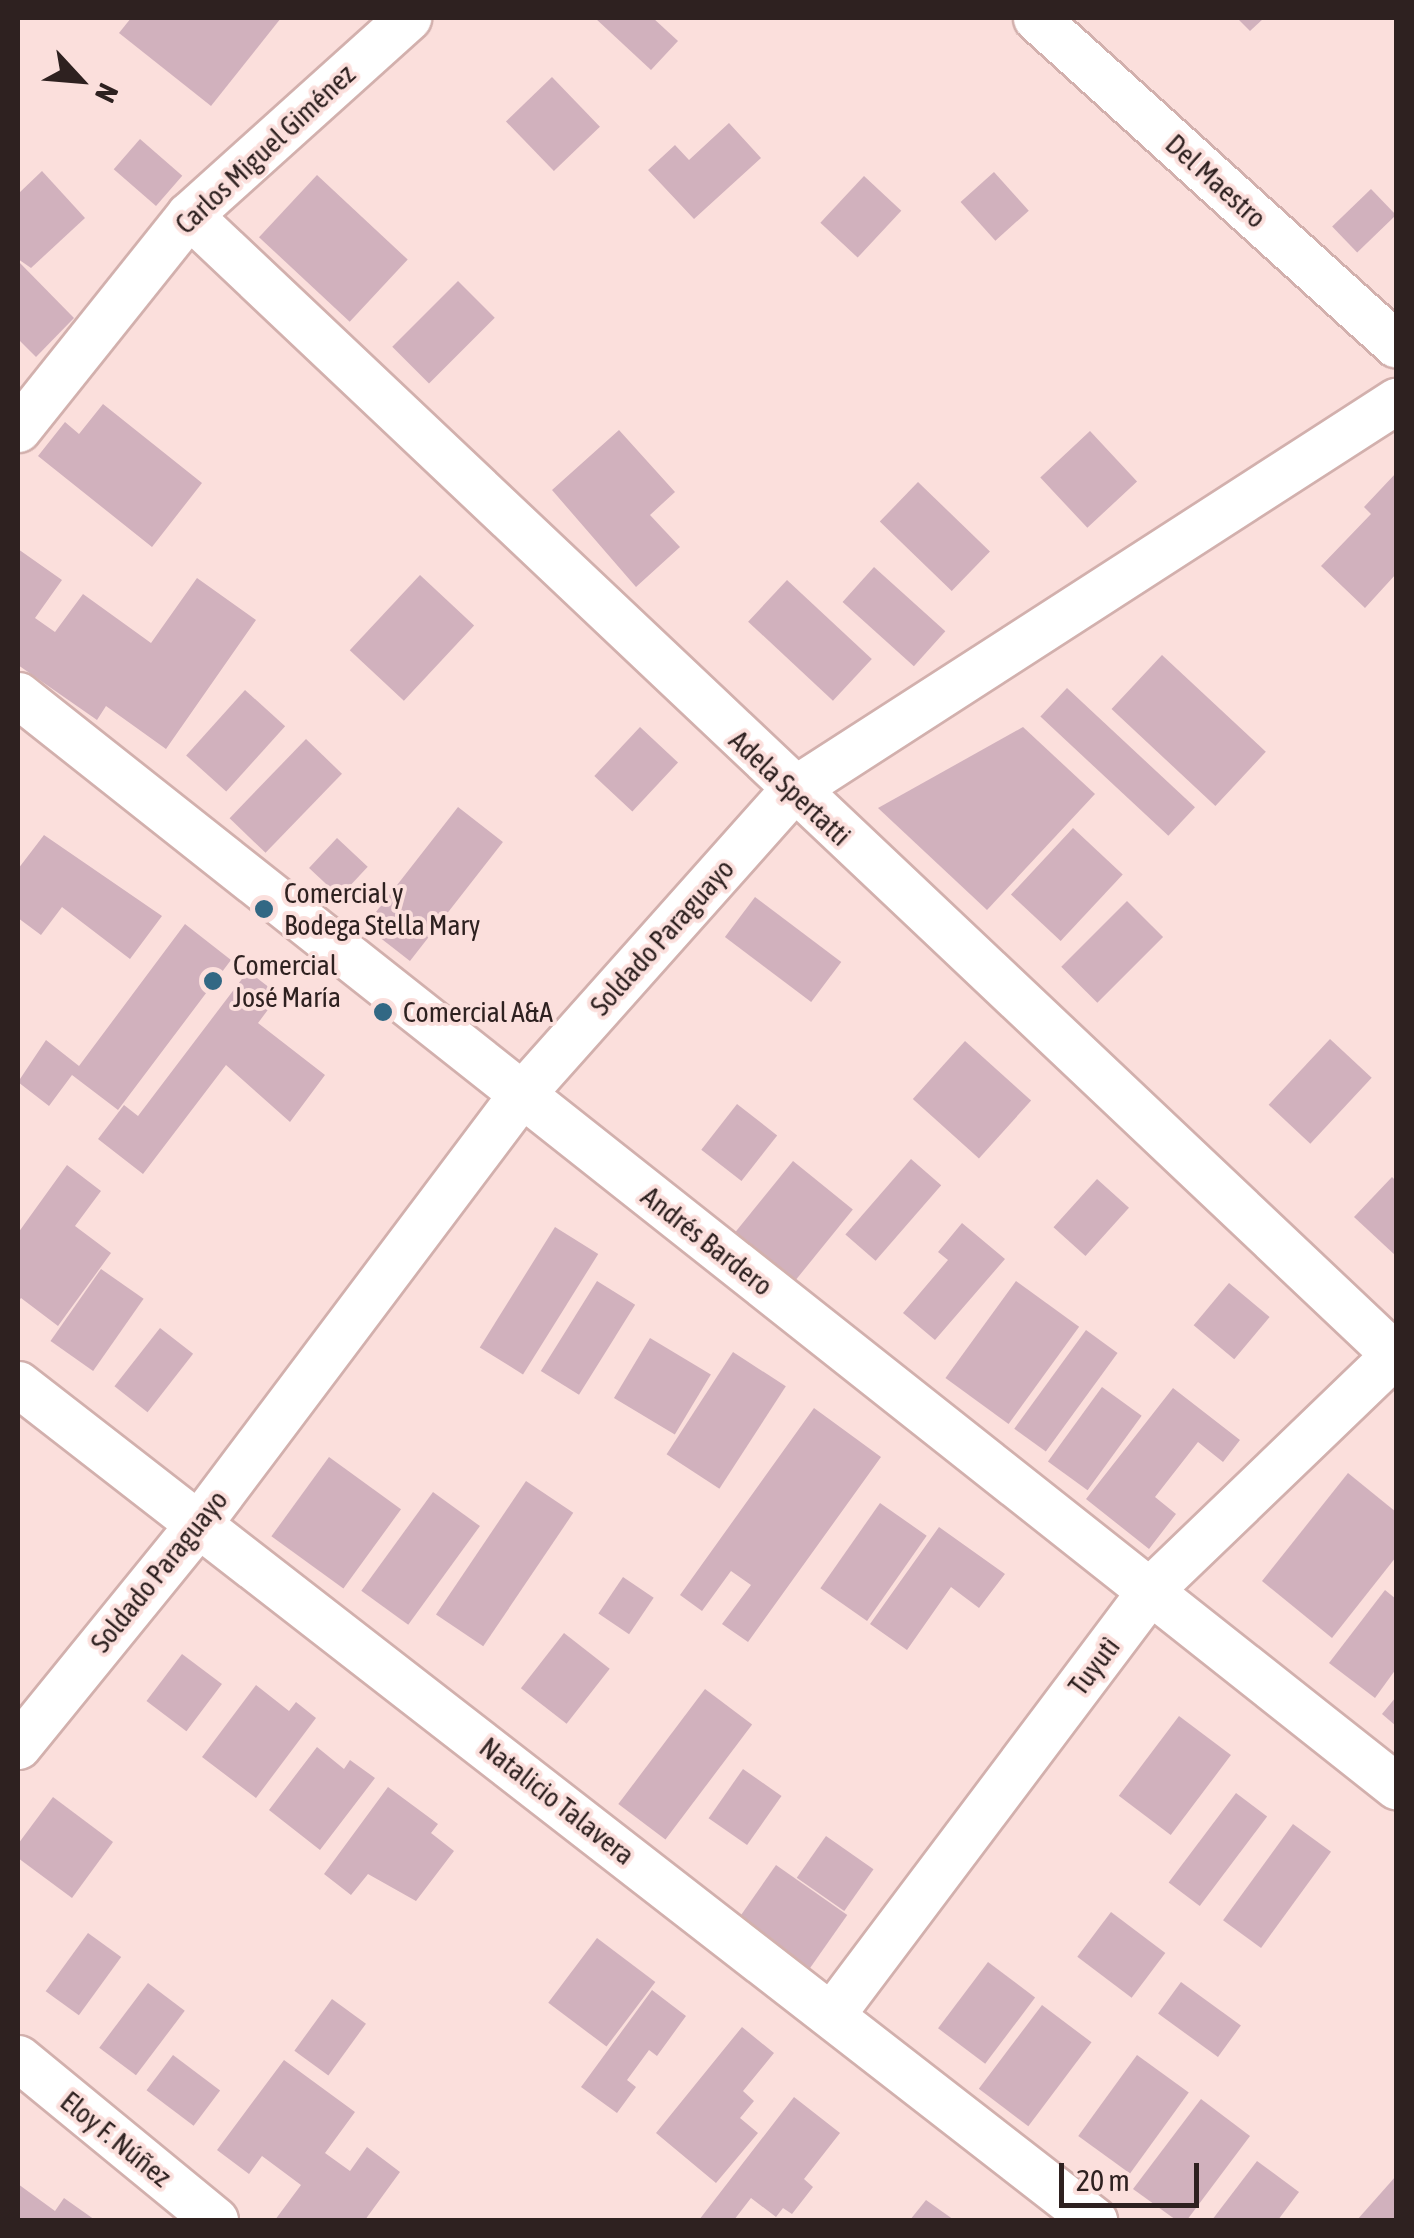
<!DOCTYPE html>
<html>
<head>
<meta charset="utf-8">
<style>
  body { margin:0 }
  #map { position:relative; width:1414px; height:2238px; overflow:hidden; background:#fbdfdc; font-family:"Asap Condensed",sans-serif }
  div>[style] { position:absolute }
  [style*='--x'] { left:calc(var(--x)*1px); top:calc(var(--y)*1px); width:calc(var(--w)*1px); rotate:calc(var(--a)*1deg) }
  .building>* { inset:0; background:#d1b1bd; transform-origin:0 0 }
  .roads { filter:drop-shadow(2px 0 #d2b0ad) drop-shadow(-2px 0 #d2b0ad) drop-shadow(0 2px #d2b0ad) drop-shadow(0 -2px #d2b0ad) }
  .street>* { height:45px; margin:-22.5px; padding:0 22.5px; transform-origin:22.5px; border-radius:22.5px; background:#fff }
  .dots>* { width:28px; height:28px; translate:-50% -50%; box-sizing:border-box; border:5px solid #fbdfdc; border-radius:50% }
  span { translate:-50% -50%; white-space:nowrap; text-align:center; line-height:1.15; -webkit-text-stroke:8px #fbdfdc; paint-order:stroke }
  .street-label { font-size:28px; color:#2e2120 }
  .poi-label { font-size:28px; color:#2e2120 }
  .left { translate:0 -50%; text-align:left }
  .frame { position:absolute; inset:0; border:20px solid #2e2120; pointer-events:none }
  .north { position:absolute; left:30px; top:30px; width:100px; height:100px; -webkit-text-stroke:8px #fbdfdc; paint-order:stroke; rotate:116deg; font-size:28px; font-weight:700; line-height:40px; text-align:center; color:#2e2120 }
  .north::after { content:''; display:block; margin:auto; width:35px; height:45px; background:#2e2120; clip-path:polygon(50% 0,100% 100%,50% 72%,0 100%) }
  .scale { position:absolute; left:1059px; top:2163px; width:140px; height:45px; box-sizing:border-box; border:5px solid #2e2120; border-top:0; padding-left:12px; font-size:30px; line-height:35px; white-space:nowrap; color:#2e2120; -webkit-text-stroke:8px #fbdfdc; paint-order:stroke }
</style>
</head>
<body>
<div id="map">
  <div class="building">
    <i style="clip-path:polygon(131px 18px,281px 18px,211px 106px,119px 33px)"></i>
    <i style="clip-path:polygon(595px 18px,653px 18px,678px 41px,651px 70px)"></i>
    <i style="clip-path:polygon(1237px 18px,1264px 18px,1250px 31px)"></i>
    <i style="left:552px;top:77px;width:69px;height:64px;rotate:46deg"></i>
    <i style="clip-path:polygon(729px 123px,761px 158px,694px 219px,648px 170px,675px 145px,689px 160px)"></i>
    <i style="left:140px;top:139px;width:56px;height:40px;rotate:41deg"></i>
    <i style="clip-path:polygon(42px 171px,85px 218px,31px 268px,18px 259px,18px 194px)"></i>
    <i style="left:994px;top:172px;width:52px;height:45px;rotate:48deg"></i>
    <i style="left:317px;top:175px;width:124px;height:85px;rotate:43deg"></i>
    <i style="left:864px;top:176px;width:51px;height:64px;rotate:43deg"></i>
    <i style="left:1371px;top:189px;width:36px;height:54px;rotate:46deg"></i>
    <i style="clip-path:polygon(18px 261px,74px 318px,36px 357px,18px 339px)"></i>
    <i style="left:458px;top:281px;width:52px;height:93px;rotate:45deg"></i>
    <i style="clip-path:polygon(103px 404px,202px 483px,152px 547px,38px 456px,65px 422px,79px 434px)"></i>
    <i style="clip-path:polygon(619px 430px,675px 492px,650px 515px,680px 547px,636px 587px,552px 490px)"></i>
    <i style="left:1090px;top:431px;width:69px;height:68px;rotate:47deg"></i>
    <i style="clip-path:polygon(1396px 473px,1396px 574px,1365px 608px,1321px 566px,1371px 514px,1364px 507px)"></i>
    <i style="left:918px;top:482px;width:100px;height:55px;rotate:44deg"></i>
    <i style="clip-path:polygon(18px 549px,62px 580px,35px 618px,55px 632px,83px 594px,151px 643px,197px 578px,256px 620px,166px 749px,106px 706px,97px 720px,18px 665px)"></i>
    <i style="left:874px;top:567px;width:96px;height:47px;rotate:42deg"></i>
    <i style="left:420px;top:575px;width:74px;height:103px;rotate:43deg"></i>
    <i style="left:787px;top:580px;width:116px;height:57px;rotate:43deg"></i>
    <i style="left:1162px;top:655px;width:142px;height:74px;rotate:43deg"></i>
    <i style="left:1067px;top:688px;width:175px;height:39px;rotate:43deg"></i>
    <i style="left:245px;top:690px;width:54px;height:88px;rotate:42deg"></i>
    <i style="left:640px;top:727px;width:52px;height:67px;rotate:43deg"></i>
    <i style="clip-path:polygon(1023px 727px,1095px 794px,987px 910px,878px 808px)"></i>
    <i style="left:306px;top:739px;width:50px;height:110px;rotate:44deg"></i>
    <i style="left:458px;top:807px;width:57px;height:151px;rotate:38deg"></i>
    <i style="left:1073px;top:828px;width:68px;height:91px;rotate:43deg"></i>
    <i style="clip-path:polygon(44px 835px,162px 916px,130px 959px,62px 907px,41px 935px,18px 918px,18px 869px)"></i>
    <i style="left:337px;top:838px;width:42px;height:41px;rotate:43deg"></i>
    <i style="left:755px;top:897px;width:108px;height:50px;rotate:37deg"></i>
    <i style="left:1127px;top:901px;width:51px;height:93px;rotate:45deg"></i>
    <i style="clip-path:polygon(185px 924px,231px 960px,118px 1110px,72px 1075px,49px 1106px,18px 1082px,46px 1040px,79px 1066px)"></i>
    <i style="clip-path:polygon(248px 971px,279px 995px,258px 1023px,325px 1075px,290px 1122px,226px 1065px,143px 1174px,98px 1139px,124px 1105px,138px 1116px)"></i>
    <i style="left:1330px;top:1039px;width:57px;height:90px;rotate:43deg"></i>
    <i style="left:965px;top:1041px;width:89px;height:78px;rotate:42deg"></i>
    <i style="left:737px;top:1104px;width:51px;height:58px;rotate:38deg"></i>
    <i style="left:911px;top:1159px;width:40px;height:100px;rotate:41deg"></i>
    <i style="left:793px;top:1161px;width:77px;height:94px;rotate:39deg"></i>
    <i style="clip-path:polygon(67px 1165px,101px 1191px,75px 1226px,111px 1253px,58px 1326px,21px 1298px,18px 1302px,18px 1233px)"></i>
    <i style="clip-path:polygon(1392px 1177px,1396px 1181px,1396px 1256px,1354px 1217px)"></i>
    <i style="left:1097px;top:1179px;width:43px;height:65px;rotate:42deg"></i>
    <i style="clip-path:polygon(962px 1223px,1005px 1259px,935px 1340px,903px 1313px,948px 1260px,938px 1252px)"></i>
    <i style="left:555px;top:1227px;width:51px;height:142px;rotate:32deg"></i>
    <i style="left:101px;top:1269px;width:52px;height:88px;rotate:35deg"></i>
    <i style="left:597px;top:1281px;width:45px;height:106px;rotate:32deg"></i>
    <i style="left:1016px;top:1281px;width:78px;height:120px;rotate:36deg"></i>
    <i style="left:1229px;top:1283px;width:53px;height:55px;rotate:40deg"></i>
    <i style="left:160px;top:1328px;width:42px;height:74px;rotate:38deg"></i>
    <i style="left:1086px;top:1330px;width:39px;height:122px;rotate:36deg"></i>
    <i style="left:650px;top:1338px;width:71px;height:70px;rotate:31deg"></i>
    <i style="left:733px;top:1352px;width:63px;height:122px;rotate:33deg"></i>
    <i style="left:1102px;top:1387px;width:49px;height:92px;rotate:36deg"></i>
    <i style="clip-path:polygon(1173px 1388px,1240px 1440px,1223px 1462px,1198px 1442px,1155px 1497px,1176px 1514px,1149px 1549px,1086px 1499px)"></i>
    <i style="clip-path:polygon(814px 1408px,881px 1457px,748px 1642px,722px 1624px,751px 1585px,731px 1571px,702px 1611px,680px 1595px)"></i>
    <i style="left:329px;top:1457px;width:89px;height:98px;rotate:36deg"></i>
    <i style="clip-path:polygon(1348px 1473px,1396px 1512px,1396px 1557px,1332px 1638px,1262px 1581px)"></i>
    <i style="left:526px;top:1481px;width:57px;height:161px;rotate:34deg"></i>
    <i style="left:433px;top:1492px;width:58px;height:122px;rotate:36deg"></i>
    <i style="left:880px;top:1503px;width:57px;height:104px;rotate:35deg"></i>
    <i style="clip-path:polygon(939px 1527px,1005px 1574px,979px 1608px,951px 1587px,907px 1650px,870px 1624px)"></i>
    <i style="left:623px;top:1577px;width:37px;height:44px;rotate:34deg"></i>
    <i style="clip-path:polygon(1385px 1590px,1396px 1599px,1396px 1669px,1375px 1698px,1329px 1663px)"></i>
    <i style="left:564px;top:1633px;width:58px;height:70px;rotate:38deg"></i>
    <i style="left:182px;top:1654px;width:50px;height:59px;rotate:37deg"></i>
    <i style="clip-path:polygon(256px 1685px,289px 1711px,296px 1702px,316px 1718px,256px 1798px,202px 1757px)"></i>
    <i style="left:705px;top:1689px;width:59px;height:144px;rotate:37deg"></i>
    <i style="clip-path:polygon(1396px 1697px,1396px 1726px,1382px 1714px)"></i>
    <i style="left:1179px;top:1716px;width:65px;height:100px;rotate:37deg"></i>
    <i style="clip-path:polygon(317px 1747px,344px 1769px,350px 1760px,375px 1778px,320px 1850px,269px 1810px)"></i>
    <i style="left:743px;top:1769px;width:47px;height:60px;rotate:35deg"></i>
    <i style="clip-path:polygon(388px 1787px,438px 1824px,431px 1833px,454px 1851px,416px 1901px,368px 1874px,351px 1895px,324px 1874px)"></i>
    <i style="left:1236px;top:1793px;width:39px;height:112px;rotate:37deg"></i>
    <i style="clip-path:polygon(53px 1797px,113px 1842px,72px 1898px,18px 1858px,18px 1844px)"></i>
    <i style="left:1293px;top:1824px;width:47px;height:119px;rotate:36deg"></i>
    <i style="left:826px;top:1836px;width:58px;height:51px;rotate:35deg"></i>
    <i style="left:776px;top:1865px;width:87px;height:67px;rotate:35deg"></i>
    <i style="left:1111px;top:1912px;width:68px;height:56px;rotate:37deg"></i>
    <i style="left:88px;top:1933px;width:41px;height:72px;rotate:36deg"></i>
    <i style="left:597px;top:1938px;width:73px;height:81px;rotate:37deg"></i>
    <i style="left:988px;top:1962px;width:59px;height:83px;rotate:37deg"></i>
    <i style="left:1181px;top:1982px;width:74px;height:39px;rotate:36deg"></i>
    <i style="left:148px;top:1983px;width:46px;height:81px;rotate:37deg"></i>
    <i style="clip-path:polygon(652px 1990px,686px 2016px,657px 2056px,649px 2050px,627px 2080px,636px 2087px,617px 2113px,581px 2087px)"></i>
    <i style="left:332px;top:1999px;width:42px;height:64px;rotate:36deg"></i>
    <i style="left:1042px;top:2005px;width:62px;height:105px;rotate:37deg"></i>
    <i style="clip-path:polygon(742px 2027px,774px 2053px,743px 2091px,754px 2101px,740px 2118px,758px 2133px,716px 2183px,656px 2133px)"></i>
    <i style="left:173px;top:2055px;width:59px;height:44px;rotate:37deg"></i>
    <i style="left:1137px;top:2055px;width:64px;height:100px;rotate:36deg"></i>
    <i style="clip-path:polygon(284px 2060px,355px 2112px,325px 2153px,350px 2171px,367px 2147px,400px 2172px,365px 2220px,275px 2220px,301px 2185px,262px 2156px,249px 2174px,217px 2150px)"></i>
    <i style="clip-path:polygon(794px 2097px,840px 2133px,804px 2179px,813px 2187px,792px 2214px,783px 2208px,776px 2217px,751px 2198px,734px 2220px,699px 2220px)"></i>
    <i style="clip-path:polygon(1201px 2099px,1250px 2136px,1187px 2220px,1176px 2220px,1133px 2189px)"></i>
    <i style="clip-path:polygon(1257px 2161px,1299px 2192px,1278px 2220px,1212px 2220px)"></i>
    <i style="clip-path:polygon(1396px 2176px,1396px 2220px,1357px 2220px)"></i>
    <i style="clip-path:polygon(18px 2184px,55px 2211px,64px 2198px,95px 2220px,18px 2220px)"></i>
    <i style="clip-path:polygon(926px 2200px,954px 2220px,910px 2220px)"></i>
  </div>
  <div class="roads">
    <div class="street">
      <i style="--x:1036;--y:18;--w:486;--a:42.2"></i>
      <i style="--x:189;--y:215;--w:1661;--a:43.39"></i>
      <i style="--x:18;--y:429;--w:274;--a:-51.4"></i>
      <i style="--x:189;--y:215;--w:295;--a:-42"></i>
      <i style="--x:18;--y:695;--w:1758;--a:38.37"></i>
      <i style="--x:18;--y:1384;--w:1363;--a:37.85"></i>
      <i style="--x:18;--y:1746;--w:287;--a:-50.9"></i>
      <i style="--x:199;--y:1523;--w:534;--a:-53.07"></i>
      <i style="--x:520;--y:1096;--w:410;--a:-48.3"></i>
      <i style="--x:793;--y:790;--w:718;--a:-32.83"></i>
      <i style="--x:832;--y:2014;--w:534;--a:-53.07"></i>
      <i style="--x:1153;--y:1587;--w:337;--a:-43.9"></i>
      <i style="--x:18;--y:2058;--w:255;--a:39.4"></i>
    </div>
  </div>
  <div class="dots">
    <i style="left:264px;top:909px;background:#326884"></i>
    <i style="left:213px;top:981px;background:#326884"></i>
    <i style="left:383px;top:1012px;background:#326884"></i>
  </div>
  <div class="street-label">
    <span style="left:265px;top:149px;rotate:-43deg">Carlos Miguel Giménez</span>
    <span style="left:1216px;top:181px;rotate:42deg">Del Maestro</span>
    <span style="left:790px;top:788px;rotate:43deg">Adela Spertatti</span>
    <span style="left:662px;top:937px;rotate:-48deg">Soldado Paraguayo</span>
    <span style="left:707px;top:1241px;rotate:38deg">Andrés Bardero</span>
    <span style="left:159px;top:1571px;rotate:-51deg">Soldado Paraguayo</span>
    <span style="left:1094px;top:1666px;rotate:-53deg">Tuyutì</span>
    <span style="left:557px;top:1801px;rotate:38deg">Natalicio Talavera</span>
    <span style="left:116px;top:2139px;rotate:39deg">Eloy F. Núñez</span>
  </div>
  <div class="poi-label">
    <span class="left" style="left:284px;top:909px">Comercial y<br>Bodega Stella Mary</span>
    <span class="left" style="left:233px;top:981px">Comercial<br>José María</span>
    <span class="left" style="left:403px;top:1012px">Comercial A&amp;A</span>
  </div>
  <div class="frame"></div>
  <div class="north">N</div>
  <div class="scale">20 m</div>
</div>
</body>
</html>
